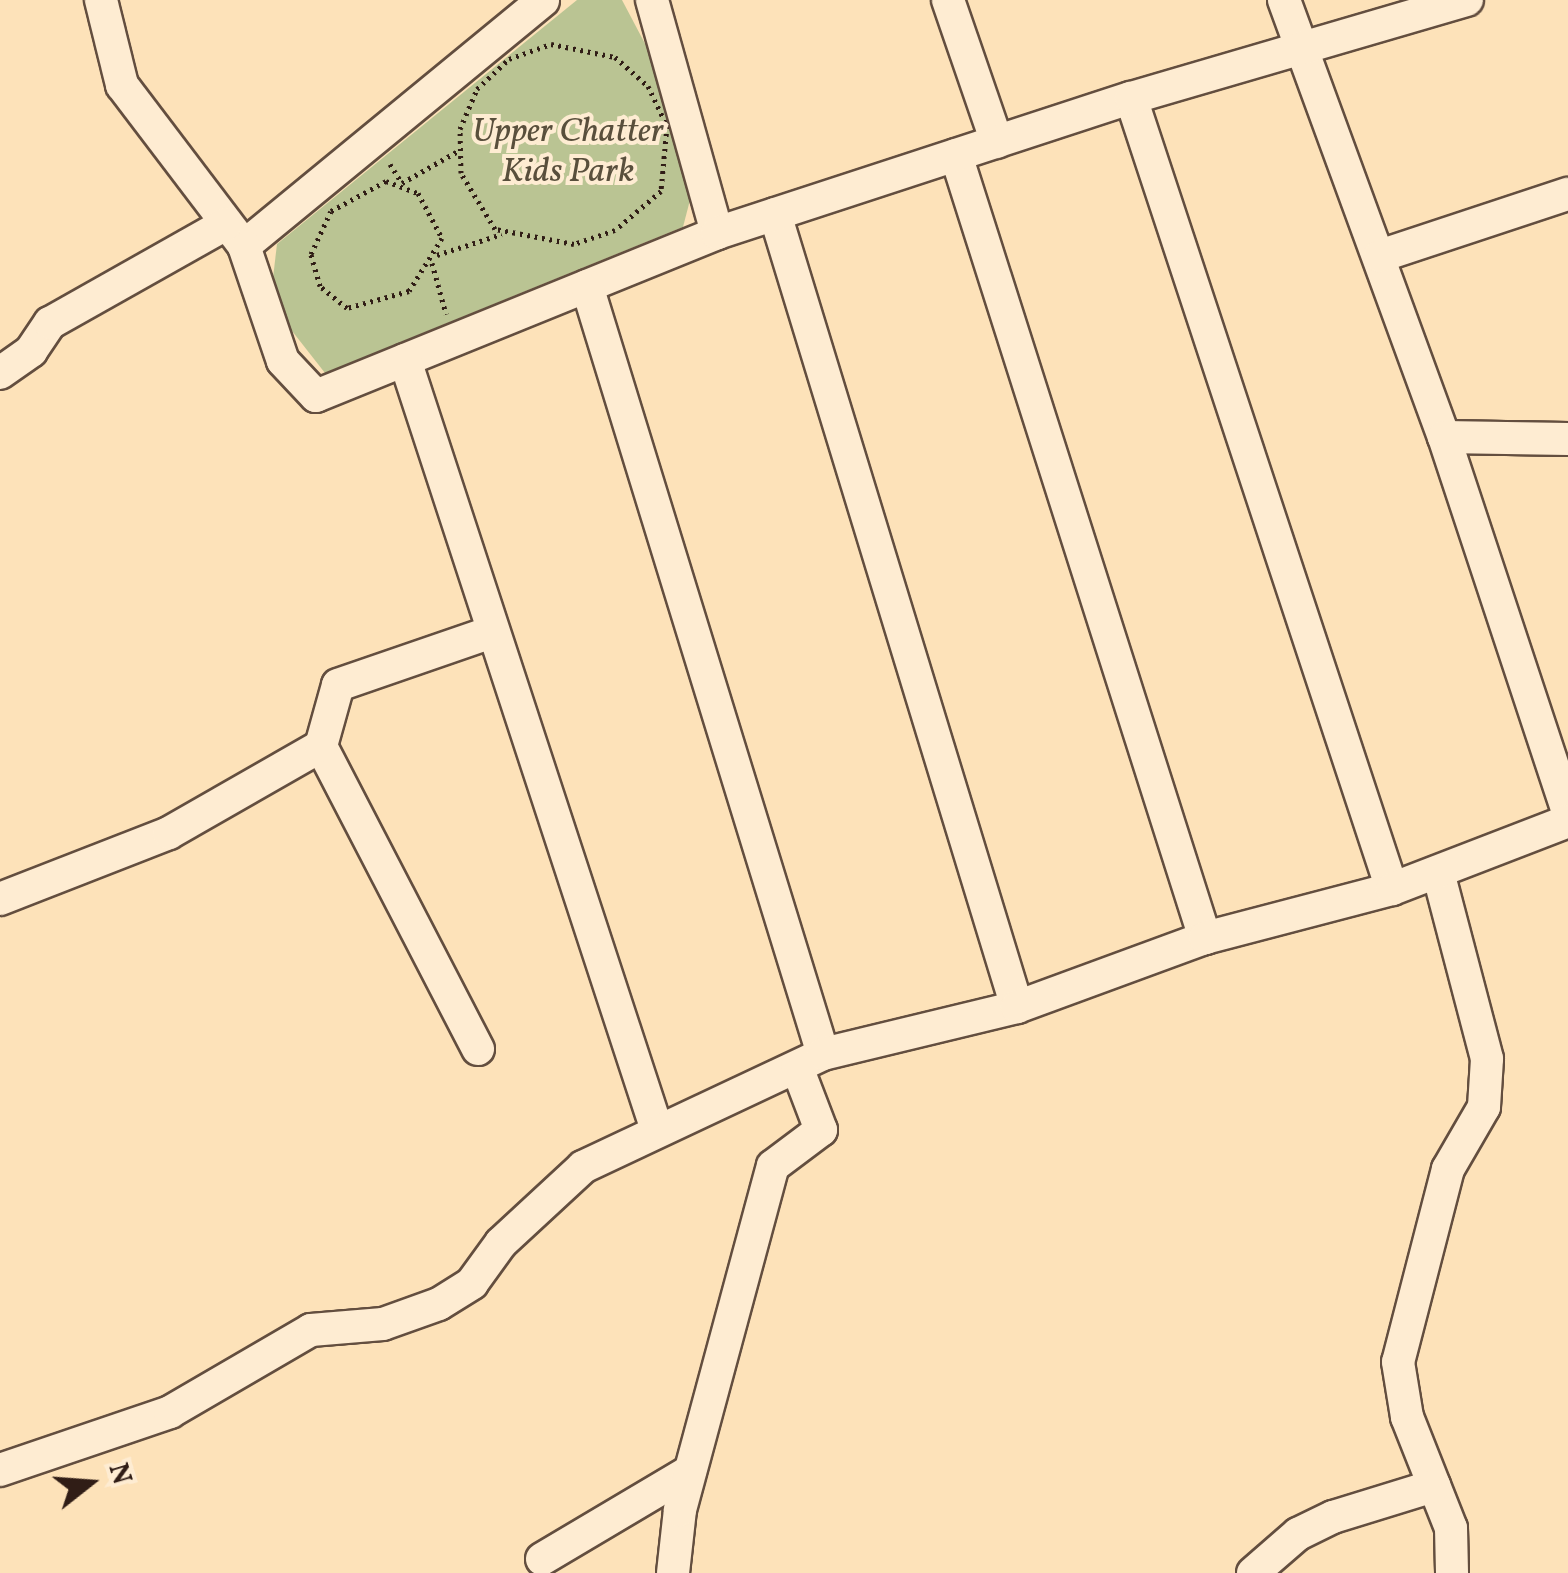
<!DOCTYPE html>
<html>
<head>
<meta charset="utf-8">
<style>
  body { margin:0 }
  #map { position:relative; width:1568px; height:1573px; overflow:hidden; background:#fde2b9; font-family:Vollkorn,serif }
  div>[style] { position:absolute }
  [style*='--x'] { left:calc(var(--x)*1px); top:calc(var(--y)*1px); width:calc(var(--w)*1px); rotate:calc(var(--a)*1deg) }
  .green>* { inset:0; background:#bac493 }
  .path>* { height:5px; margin-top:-2.5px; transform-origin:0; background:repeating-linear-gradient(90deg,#301d16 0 2.5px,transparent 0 7.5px) }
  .roads { filter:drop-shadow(2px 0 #634e3f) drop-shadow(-2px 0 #634e3f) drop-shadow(0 2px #634e3f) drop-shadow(0 -2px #634e3f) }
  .street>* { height:32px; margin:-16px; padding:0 16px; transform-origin:16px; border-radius:16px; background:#feecd2 }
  span { translate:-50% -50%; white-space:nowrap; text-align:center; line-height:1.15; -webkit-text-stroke:8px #feecd2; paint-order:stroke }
  .park-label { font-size:35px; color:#594f3c; font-style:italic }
  .north { position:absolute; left:40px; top:1433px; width:100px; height:100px; -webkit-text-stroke:8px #feecd2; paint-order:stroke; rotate:73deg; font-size:28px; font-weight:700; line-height:40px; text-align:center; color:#301d16 }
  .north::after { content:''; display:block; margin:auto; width:35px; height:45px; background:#301d16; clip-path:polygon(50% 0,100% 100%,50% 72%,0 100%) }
</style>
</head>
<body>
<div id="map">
  <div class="green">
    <i style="clip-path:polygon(577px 0,622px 0,671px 93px,690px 200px,683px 227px,325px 373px,285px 322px,273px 278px,277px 244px)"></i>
  </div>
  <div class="path">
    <i style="--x:551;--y:44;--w:65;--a:11.5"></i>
    <i style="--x:615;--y:57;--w:44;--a:41.3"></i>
    <i style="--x:648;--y:86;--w:44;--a:64.6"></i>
    <i style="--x:667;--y:126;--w:65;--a:95.3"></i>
    <i style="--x:661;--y:191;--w:60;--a:139.7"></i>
    <i style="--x:615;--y:230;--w:43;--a:161.1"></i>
    <i style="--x:574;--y:244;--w:80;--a:-169.2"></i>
    <i style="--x:495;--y:229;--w:66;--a:-121.3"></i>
    <i style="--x:461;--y:173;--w:44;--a:-91.3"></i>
    <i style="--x:460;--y:129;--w:43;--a:-67"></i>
    <i style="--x:477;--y:89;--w:44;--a:-43.2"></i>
    <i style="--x:509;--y:59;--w:45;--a:-19.7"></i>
    <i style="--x:390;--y:164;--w:22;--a:58"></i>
    <i style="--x:402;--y:183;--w:64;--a:-29.7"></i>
    <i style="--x:386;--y:181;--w:34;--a:21"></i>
    <i style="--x:418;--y:193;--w:51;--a:61.9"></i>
    <i style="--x:442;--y:238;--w:62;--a:121.9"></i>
    <i style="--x:409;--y:291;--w:64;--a:164.7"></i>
    <i style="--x:347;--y:308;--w:35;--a:-141"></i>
    <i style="--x:320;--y:286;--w:33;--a:-106"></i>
    <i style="--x:311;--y:254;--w:47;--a:-65.1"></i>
    <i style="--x:331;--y:211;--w:63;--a:-28.6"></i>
    <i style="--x:437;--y:255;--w:68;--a:-17.9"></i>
    <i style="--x:432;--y:263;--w:53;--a:74.6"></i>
  </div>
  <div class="roads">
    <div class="street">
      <i style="--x:101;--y:0;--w:88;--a:76.1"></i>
      <i style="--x:122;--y:85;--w:202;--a:52.8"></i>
      <i style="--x:244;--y:246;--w:387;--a:-39.4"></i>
      <i style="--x:652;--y:0;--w:242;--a:74.4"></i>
      <i style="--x:948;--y:0;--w:150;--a:71"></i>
      <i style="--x:1284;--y:0;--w:465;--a:69.9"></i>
      <i style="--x:1444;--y:437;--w:394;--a:71.7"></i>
      <i style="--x:1131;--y:98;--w:833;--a:71.74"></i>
      <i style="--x:956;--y:155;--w:822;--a:72.36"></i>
      <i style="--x:775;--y:214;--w:829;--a:73.03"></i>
      <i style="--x:244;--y:246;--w:121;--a:71.3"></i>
      <i style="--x:283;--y:361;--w:48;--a:46.7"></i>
      <i style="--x:316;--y:396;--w:433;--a:-22.1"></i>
      <i style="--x:717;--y:233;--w:435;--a:-18.1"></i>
      <i style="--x:1131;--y:98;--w:350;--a:-16.3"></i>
      <i style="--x:1380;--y:256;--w:198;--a:-18.3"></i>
      <i style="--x:587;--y:286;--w:803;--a:72.92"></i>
      <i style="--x:405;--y:360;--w:810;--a:71.88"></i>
      <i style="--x:0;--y:373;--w:38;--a:-35"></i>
      <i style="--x:31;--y:351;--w:34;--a:-56"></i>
      <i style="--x:50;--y:323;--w:202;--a:-29.4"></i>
      <i style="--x:1444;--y:437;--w:124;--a:0.9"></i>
      <i style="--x:1438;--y:872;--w:193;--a:75.3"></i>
      <i style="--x:1487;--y:1059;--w:48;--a:93.6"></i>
      <i style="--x:1484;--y:1107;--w:72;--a:120.1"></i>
      <i style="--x:1448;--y:1169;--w:199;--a:104.5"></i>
      <i style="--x:1398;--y:1362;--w:56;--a:80.7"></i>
      <i style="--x:1407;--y:1417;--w:119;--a:68.4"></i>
      <i style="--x:1451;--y:1528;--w:45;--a:88.7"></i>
      <i style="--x:0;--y:899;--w:181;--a:-21.3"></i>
      <i style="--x:169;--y:833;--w:175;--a:-29.8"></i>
      <i style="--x:478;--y:1049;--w:341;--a:-117.4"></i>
      <i style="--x:321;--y:746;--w:63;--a:-74.4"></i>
      <i style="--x:338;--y:685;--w:163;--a:-19"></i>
      <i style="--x:0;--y:1470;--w:180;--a:-18.8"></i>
      <i style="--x:170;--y:1412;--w:163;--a:-30.2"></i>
      <i style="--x:311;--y:1330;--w:72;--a:-4.8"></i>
      <i style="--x:383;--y:1324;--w:59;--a:-19.7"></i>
      <i style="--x:439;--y:1304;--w:39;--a:-32"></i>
      <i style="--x:472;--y:1283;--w:49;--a:-54.1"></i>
      <i style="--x:501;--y:1243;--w:112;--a:-42.8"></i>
      <i style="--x:583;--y:1167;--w:265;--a:-25.2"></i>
      <i style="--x:823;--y:1054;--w:200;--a:-13.6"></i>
      <i style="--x:1017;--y:1007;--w:200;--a:-20.2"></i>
      <i style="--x:1205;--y:938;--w:193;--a:-14.7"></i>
      <i style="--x:1392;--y:889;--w:189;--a:-21.1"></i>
      <i style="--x:542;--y:1559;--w:172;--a:-30.7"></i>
      <i style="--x:673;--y:1573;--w:63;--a:-83.7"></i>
      <i style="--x:680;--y:1510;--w:356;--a:-74.9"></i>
      <i style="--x:773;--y:1166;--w:60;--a:-36.9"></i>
      <i style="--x:821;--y:1130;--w:67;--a:-110.9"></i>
      <i style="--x:1253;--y:1573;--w:60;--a:-40.9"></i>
      <i style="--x:1298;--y:1534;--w:39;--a:-26"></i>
      <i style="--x:1333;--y:1517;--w:106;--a:-17.1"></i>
    </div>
  </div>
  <div class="park-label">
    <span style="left:568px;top:152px">Upper Chatter<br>Kids Park</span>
  </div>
  <div class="north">N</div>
</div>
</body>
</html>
